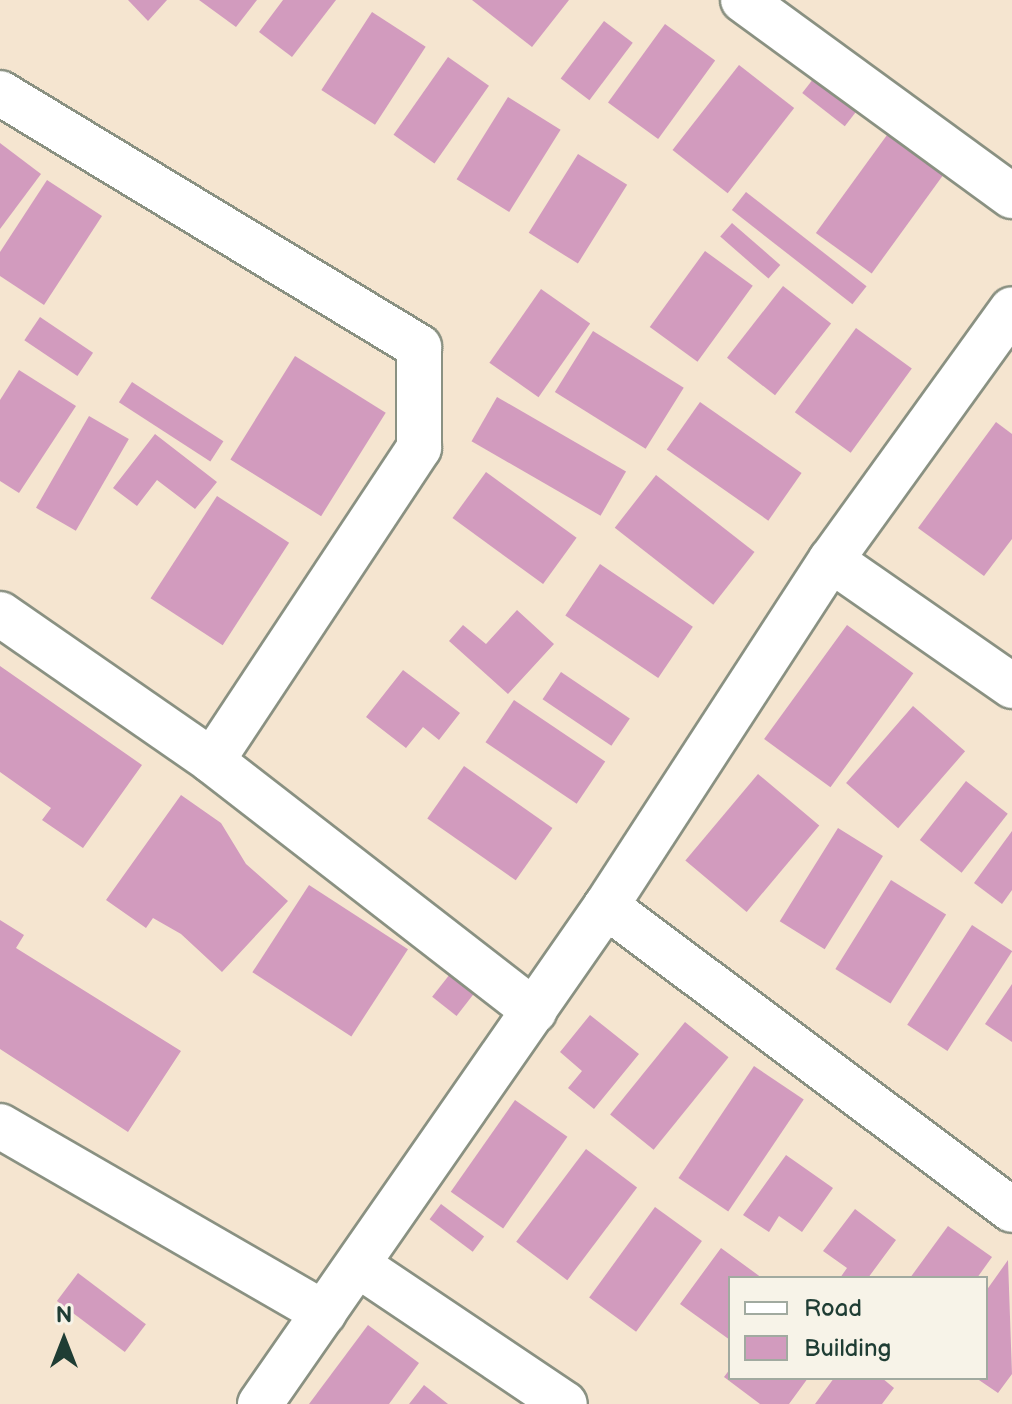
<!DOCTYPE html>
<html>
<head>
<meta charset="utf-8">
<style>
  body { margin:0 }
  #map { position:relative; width:1012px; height:1404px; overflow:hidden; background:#f5e5d0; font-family:"Balsamiq Sans",sans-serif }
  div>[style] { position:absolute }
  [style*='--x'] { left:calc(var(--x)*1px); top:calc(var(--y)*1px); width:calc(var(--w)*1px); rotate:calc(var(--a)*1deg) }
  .building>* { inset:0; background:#d29bbe; transform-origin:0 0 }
  .roads { filter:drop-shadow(2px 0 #8a9182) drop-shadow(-2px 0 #8a9182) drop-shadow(0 2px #8a9182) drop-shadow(0 -2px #8a9182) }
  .minor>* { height:44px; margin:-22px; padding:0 22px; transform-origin:22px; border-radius:22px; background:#fff }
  span { translate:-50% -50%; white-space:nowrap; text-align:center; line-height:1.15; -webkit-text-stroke:6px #f7f3e8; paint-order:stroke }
  .legend { position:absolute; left:728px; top:1276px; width:260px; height:104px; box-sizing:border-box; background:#f7f3e8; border:2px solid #a1aaa0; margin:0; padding:10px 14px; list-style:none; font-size:24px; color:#1f3d34 }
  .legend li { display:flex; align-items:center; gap:16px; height:40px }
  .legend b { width:40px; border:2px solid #a1aaa0 }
  .north { position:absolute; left:24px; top:1300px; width:80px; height:80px; -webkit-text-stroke:6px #f7f3e8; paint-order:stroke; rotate:0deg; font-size:22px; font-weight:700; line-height:32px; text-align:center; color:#1f3d34 }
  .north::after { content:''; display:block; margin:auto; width:28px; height:36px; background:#1f3d34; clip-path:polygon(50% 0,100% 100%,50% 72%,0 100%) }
</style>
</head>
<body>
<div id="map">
  <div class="building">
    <i style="clip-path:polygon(128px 0,167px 0,148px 21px)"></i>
    <i style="clip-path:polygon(199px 0,257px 0,236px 27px)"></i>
    <i style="clip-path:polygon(283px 0,336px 0,292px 57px,259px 32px)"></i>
    <i style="clip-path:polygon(472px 0,569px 0,532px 47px)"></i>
    <i style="left:372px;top:12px;width:64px;height:93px;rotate:33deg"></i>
    <i style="left:604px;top:21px;width:36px;height:72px;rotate:37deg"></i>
    <i style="left:665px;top:24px;width:62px;height:97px;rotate:36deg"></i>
    <i style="left:448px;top:57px;width:50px;height:95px;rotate:35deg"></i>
    <i style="left:739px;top:65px;width:70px;height:108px;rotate:38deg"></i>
    <i style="left:817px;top:74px;width:54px;height:24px;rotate:38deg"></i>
    <i style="left:508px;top:97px;width:62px;height:97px;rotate:32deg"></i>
    <i style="left:887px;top:135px;width:69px;height:121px;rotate:36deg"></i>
    <i style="clip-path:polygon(0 143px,41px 174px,0 229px)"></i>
    <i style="left:578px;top:154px;width:58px;height:93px;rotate:32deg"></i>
    <i style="clip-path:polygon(47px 180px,102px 216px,44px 305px,0 276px,0 252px)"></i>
    <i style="left:746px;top:192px;width:153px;height:23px;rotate:38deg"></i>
    <i style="left:732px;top:223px;width:64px;height:18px;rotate:41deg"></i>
    <i style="left:705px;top:251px;width:59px;height:94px;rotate:36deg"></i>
    <i style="left:783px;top:286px;width:61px;height:91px;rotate:38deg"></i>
    <i style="left:541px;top:289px;width:60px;height:90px;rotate:35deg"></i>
    <i style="left:40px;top:317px;width:64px;height:28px;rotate:34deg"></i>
    <i style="left:856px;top:328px;width:69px;height:104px;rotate:36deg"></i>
    <i style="left:593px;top:331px;width:107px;height:72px;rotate:32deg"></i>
    <i style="left:295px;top:356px;width:107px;height:122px;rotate:32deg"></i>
    <i style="clip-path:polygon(19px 370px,76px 406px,19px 493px,0 481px,0 400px)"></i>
    <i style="left:132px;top:382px;width:109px;height:24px;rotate:33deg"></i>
    <i style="left:497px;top:397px;width:149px;height:51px;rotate:30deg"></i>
    <i style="left:700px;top:402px;width:124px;height:58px;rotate:35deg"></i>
    <i style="left:89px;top:416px;width:46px;height:106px;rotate:30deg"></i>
    <i style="clip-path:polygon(996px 422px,1012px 434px,1012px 539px,984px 576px,918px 528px)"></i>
    <i style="clip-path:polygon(155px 434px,217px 482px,195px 509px,157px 480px,137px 506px,113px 488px)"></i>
    <i style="left:486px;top:472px;width:112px;height:57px;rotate:36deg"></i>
    <i style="left:656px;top:475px;width:125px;height:67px;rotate:38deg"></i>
    <i style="left:217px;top:496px;width:86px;height:122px;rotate:33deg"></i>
    <i style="left:600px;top:564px;width:112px;height:62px;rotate:34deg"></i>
    <i style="clip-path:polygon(517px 610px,554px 644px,508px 694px,449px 641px,463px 625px,486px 644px)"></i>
    <i style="left:847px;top:625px;width:82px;height:141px;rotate:36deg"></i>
    <i style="clip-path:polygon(0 666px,142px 765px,83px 848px,42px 820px,51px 808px,0 772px)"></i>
    <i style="clip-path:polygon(403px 670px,460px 713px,439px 740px,423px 727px,406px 748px,366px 717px)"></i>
    <i style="left:561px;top:672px;width:83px;height:33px;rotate:34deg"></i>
    <i style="left:514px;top:700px;width:110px;height:51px;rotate:34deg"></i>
    <i style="left:913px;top:706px;width:69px;height:102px;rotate:41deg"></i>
    <i style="left:464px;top:766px;width:108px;height:64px;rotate:35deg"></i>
    <i style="left:758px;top:774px;width:80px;height:113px;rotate:40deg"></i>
    <i style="left:966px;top:781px;width:53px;height:75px;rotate:38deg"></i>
    <i style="clip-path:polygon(181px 795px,221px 823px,246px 864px,288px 901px,222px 972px,181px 934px,153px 918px,146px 928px,106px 900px)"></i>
    <i style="left:838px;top:828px;width:53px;height:110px;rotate:32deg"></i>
    <i style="clip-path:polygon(1012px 831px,1012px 890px,1002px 904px,974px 883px)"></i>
    <i style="left:891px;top:880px;width:65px;height:105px;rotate:32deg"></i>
    <i style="left:309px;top:885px;width:118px;height:104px;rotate:33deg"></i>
    <i style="clip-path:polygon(0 920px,24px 935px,16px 948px,181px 1051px,128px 1132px,0 1049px)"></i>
    <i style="left:972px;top:925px;width:48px;height:119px;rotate:33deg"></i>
    <i style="left:450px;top:974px;width:31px;height:29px;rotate:38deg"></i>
    <i style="clip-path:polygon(1012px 984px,1012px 1042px,985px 1024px)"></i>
    <i style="clip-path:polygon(590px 1015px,639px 1054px,594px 1109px,568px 1088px,582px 1071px,560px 1052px)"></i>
    <i style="left:685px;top:1022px;width:56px;height:119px;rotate:39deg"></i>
    <i style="left:754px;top:1066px;width:60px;height:135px;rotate:34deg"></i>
    <i style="left:515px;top:1100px;width:64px;height:112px;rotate:35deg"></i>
    <i style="left:586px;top:1149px;width:64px;height:116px;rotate:37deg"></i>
    <i style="clip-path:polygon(786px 1155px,833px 1188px,802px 1232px,779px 1216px,769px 1232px,743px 1215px)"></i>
    <i style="left:441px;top:1204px;width:54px;height:19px;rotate:37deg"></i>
    <i style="left:655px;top:1207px;width:58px;height:112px;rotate:36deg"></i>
    <i style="clip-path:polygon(855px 1209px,896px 1240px,868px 1278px,840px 1278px,847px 1268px,823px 1251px)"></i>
    <i style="clip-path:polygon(948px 1226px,992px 1257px,977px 1278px,910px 1278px)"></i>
    <i style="clip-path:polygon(721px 1248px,762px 1278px,730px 1278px,730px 1340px,680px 1304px)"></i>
    <i style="clip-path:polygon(1008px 1260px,1012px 1374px,998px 1393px,976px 1378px,986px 1378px,986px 1291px)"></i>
    <i style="left:78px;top:1273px;width:85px;height:35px;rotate:37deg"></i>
    <i style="clip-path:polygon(368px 1325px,419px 1363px,389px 1404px,309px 1404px)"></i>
    <i style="clip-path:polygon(730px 1369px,730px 1378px,808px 1378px,789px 1404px,760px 1404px,724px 1377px)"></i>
    <i style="clip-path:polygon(834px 1378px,882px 1378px,894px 1388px,882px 1404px,815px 1404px)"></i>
    <i style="clip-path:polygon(424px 1385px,448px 1404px,409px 1404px)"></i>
  </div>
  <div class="roads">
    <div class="minor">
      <i style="--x:743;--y:0;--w:333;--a:36.1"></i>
      <i style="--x:0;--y:93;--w:490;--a:31.2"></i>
      <i style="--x:419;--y:347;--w:101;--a:90"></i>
      <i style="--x:419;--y:448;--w:375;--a:123.5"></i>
      <i style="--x:831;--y:560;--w:221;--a:34.8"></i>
      <i style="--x:0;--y:614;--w:258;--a:34.7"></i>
      <i style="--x:212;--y:761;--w:408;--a:37.8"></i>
      <i style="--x:606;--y:906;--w:507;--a:36.82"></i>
      <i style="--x:0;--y:1126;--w:374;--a:30"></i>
      <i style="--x:358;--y:1265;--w:249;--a:33.9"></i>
      <i style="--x:260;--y:1404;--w:606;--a:-55.21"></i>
      <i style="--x:606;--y:906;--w:413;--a:-57"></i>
      <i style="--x:831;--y:560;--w:309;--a:-54.2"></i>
    </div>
  </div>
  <ul class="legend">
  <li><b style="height:10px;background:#fff"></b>Road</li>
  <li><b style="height:22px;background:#d29bbe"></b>Building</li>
  </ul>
  <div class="north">N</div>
</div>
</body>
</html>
